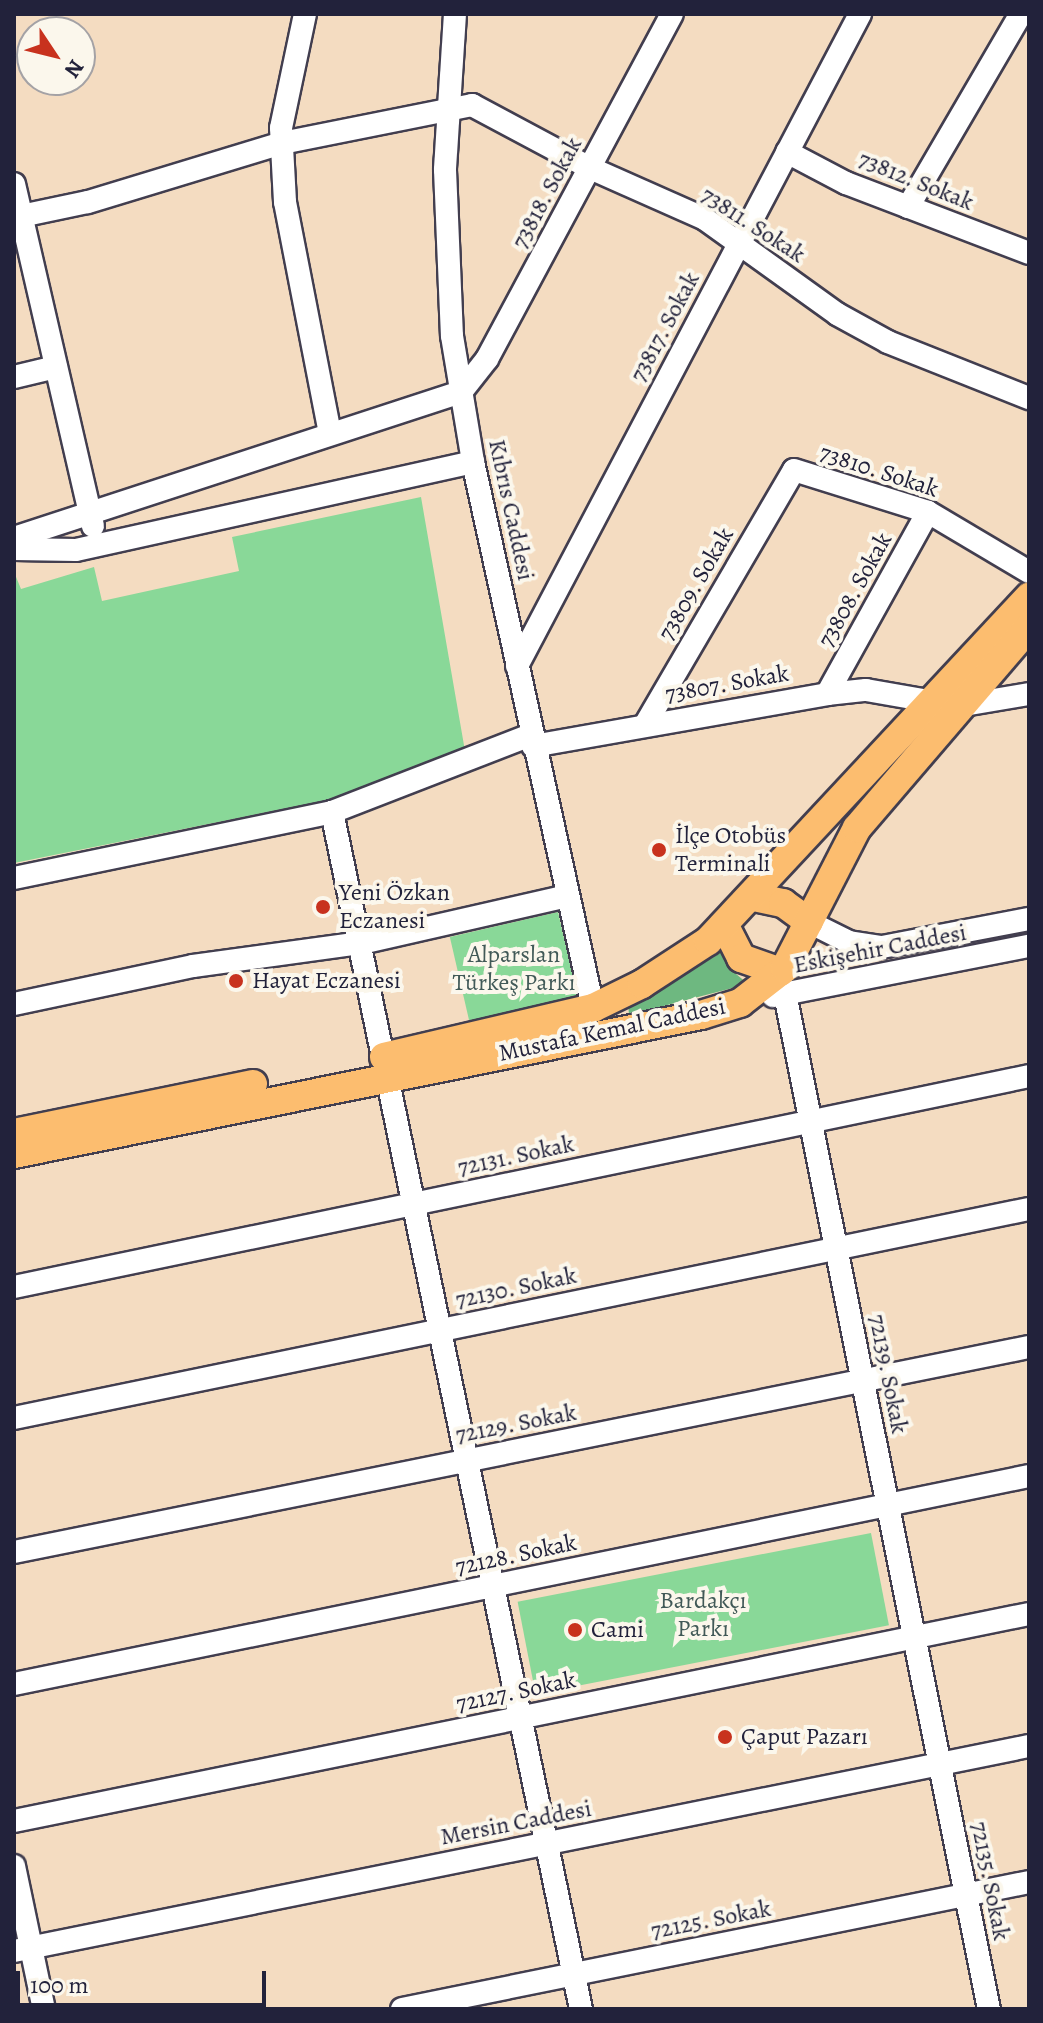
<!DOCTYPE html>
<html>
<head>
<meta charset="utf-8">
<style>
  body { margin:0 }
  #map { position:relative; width:1043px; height:2023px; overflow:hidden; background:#f4dcc1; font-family:Alegreya,serif }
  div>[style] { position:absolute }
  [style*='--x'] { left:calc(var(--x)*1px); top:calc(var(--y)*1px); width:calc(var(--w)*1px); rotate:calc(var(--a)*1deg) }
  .green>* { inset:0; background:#89d898; transform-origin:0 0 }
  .forest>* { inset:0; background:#6eb880 }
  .roads { filter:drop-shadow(2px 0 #423e4f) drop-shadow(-2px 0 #423e4f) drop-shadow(0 2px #423e4f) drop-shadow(0 -2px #423e4f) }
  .minor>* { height:22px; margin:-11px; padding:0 11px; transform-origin:11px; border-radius:11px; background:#fff }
  .major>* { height:28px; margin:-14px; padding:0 14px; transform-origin:14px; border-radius:14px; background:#fcbd6f }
  .dots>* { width:22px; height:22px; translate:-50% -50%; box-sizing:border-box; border:4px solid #fbf7ec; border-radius:50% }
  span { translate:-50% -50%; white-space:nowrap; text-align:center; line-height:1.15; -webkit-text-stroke:8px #fbf7ec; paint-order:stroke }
  .street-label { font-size:24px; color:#22223b }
  .poi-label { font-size:24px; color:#22223b }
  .left { translate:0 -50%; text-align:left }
  .park-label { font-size:24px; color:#415957 }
  .frame { position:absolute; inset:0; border:16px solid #22223b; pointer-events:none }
  .north { position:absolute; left:16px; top:16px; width:80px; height:80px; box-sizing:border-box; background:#fbf7ec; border:2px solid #a4a2a5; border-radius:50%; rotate:125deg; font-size:22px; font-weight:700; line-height:32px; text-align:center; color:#22223b }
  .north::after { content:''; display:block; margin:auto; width:28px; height:36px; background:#c8321e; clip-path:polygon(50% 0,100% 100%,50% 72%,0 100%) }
  .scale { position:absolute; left:16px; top:1971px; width:250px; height:36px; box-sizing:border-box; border:4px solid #22223b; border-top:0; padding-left:10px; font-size:24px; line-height:28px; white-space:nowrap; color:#22223b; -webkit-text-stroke:6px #fbf7ec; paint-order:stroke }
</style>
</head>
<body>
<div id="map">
  <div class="green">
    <i style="clip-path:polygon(421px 497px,465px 751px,343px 797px,14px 863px,14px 572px,21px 589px,94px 567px,102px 601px,239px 571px,232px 537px)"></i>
    <i style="left:558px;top:912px;width:91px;height:111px;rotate:77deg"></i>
    <i style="left:871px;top:1533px;width:94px;height:360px;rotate:79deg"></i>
  </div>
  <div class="forest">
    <i style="clip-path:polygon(718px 948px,729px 968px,748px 984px,629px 1015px,628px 1002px)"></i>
  </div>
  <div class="roads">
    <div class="minor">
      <i style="--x:305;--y:14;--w:116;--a:101.9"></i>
      <i style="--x:281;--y:128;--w:74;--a:86.9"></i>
      <i style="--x:285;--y:202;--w:236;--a:79"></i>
      <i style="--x:455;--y:14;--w:156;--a:93.7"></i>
      <i style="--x:445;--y:170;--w:166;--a:87.6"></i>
      <i style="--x:452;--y:336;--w:128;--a:80.5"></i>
      <i style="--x:473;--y:462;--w:559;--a:77.6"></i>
      <i style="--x:787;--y:152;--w:67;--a:27.7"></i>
      <i style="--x:846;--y:183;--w:196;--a:20.9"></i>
      <i style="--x:14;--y:184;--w:351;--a:77"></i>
      <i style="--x:908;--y:207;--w:224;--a:-59.7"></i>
      <i style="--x:21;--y:216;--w:68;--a:-11.8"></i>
      <i style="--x:88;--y:202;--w:203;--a:-16.9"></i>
      <i style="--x:282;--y:143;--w:194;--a:-11.3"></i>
      <i style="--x:472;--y:105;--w:134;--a:28.1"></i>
      <i style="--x:590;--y:168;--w:126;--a:23.9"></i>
      <i style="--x:705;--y:219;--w:163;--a:35.7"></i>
      <i style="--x:837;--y:314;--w:58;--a:28.8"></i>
      <i style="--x:888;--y:342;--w:152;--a:21.7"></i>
      <i style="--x:14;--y:377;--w:43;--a:-13.4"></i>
      <i style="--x:14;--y:538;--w:470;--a:-18.1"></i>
      <i style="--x:461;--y:392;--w:42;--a:-51.8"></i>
      <i style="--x:487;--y:359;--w:391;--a:-61.8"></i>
      <i style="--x:14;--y:549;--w:62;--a:0.9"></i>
      <i style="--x:76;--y:550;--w:407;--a:-12.5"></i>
      <i style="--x:517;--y:666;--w:737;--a:-62.25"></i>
      <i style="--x:827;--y:694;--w:208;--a:-61"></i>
      <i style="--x:645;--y:725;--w:295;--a:-59.7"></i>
      <i style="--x:794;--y:470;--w:140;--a:17.4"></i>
      <i style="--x:928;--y:512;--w:117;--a:30.7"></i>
      <i style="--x:533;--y:746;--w:299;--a:-10"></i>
      <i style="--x:827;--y:694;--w:39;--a:-6"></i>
      <i style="--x:866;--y:690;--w:93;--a:9.9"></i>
      <i style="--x:958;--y:706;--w:72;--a:-9.6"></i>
      <i style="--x:332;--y:812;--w:1223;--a:78.25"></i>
      <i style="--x:14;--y:878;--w:325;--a:-11.7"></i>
      <i style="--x:332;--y:812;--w:213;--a:-21.2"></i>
      <i style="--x:809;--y:922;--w:45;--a:26.6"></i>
      <i style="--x:849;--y:942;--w:33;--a:9"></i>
      <i style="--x:882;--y:947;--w:150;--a:-10.8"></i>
      <i style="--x:785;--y:994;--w:1035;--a:78.64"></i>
      <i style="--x:773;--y:996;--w:261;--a:-11.1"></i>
      <i style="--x:14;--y:1004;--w:183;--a:-12"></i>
      <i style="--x:193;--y:966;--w:170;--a:-7.8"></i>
      <i style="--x:361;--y:943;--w:212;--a:-12.8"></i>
      <i style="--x:14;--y:1287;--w:1037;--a:-11.74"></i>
      <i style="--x:14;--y:1418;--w:1036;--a:-11.64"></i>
      <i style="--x:14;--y:1552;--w:1035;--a:-11.42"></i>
      <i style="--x:14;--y:1684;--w:1036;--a:-11.58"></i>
      <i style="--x:14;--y:1821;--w:1036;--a:-11.53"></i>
      <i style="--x:14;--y:1866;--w:146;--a:78.2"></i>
      <i style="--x:14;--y:1951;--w:1035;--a:-11.42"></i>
      <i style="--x:402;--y:2009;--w:640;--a:-11.45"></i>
    </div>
    <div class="major">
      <i style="--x:754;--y:897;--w:30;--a:12"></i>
      <i style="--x:783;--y:903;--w:32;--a:36"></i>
      <i style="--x:725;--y:926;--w:36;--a:63"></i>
      <i style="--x:741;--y:958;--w:42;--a:19.3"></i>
      <i style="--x:384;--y:1057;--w:215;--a:-13.2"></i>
      <i style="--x:593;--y:1008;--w:55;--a:-26.1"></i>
      <i style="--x:642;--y:984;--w:79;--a:-33.1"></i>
      <i style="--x:708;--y:941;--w:471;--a:-47"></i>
      <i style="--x:14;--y:1133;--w:244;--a:-11.6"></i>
      <i style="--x:14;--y:1154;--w:701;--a:-11.44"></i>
      <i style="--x:701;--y:1015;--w:41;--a:-17.1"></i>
      <i style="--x:740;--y:1003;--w:57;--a:-37.9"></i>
      <i style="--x:785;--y:968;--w:157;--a:-62.8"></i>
      <i style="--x:857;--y:828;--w:265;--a:-49.4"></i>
    </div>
  </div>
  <div class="dots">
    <i style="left:659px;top:850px;background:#c8321e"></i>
    <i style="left:323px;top:907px;background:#c8321e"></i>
    <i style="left:236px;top:981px;background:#c8321e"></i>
    <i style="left:575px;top:1630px;background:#c8321e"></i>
    <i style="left:725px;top:1737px;background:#c8321e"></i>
  </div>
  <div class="street-label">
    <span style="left:916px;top:181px;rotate:22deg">73812. Sokak</span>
    <span style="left:547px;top:193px;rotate:-62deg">73818. Sokak</span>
    <span style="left:753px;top:225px;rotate:33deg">73811. Sokak</span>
    <span style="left:665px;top:327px;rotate:-62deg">73817. Sokak</span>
    <span style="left:879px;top:471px;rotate:18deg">73810. Sokak</span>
    <span style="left:511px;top:510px;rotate:78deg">Kıbrıs Caddesi</span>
    <span style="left:696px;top:584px;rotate:-60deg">73809. Sokak</span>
    <span style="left:855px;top:590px;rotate:-61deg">73808. Sokak</span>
    <span style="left:727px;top:684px;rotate:-10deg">73807. Sokak</span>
    <span style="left:880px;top:949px;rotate:-11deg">Eskişehir Caddesi</span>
    <span style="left:612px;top:1030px;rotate:-12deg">Mustafa Kemal Caddesi</span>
    <span style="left:516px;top:1156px;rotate:-12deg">72131. Sokak</span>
    <span style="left:516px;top:1288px;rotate:-12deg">72130. Sokak</span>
    <span style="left:888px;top:1374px;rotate:79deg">72139. Sokak</span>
    <span style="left:516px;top:1424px;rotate:-11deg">72129. Sokak</span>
    <span style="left:516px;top:1555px;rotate:-12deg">72128. Sokak</span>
    <span style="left:516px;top:1692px;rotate:-12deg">72127. Sokak</span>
    <span style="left:516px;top:1823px;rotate:-11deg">Mersin Caddesi</span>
    <span style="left:990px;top:1881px;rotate:79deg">72135. Sokak</span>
    <span style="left:711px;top:1920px;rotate:-11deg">72125. Sokak</span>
  </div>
  <div class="poi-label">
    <span class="left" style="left:675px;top:850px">İlçe Otobüs<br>Terminali</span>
    <span class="left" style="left:339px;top:907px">Yeni Özkan<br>Eczanesi</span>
    <span class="left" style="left:252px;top:981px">Hayat Eczanesi</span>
    <span class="left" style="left:591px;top:1630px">Cami</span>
    <span class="left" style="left:741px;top:1737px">Çaput Pazarı</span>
  </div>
  <div class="park-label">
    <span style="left:514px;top:969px">Alparslan<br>Türkeş Parkı</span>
    <span style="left:703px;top:1615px">Bardakçı<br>Parkı</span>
  </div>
  <div class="frame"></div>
  <div class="north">N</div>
  <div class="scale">100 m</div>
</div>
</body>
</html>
